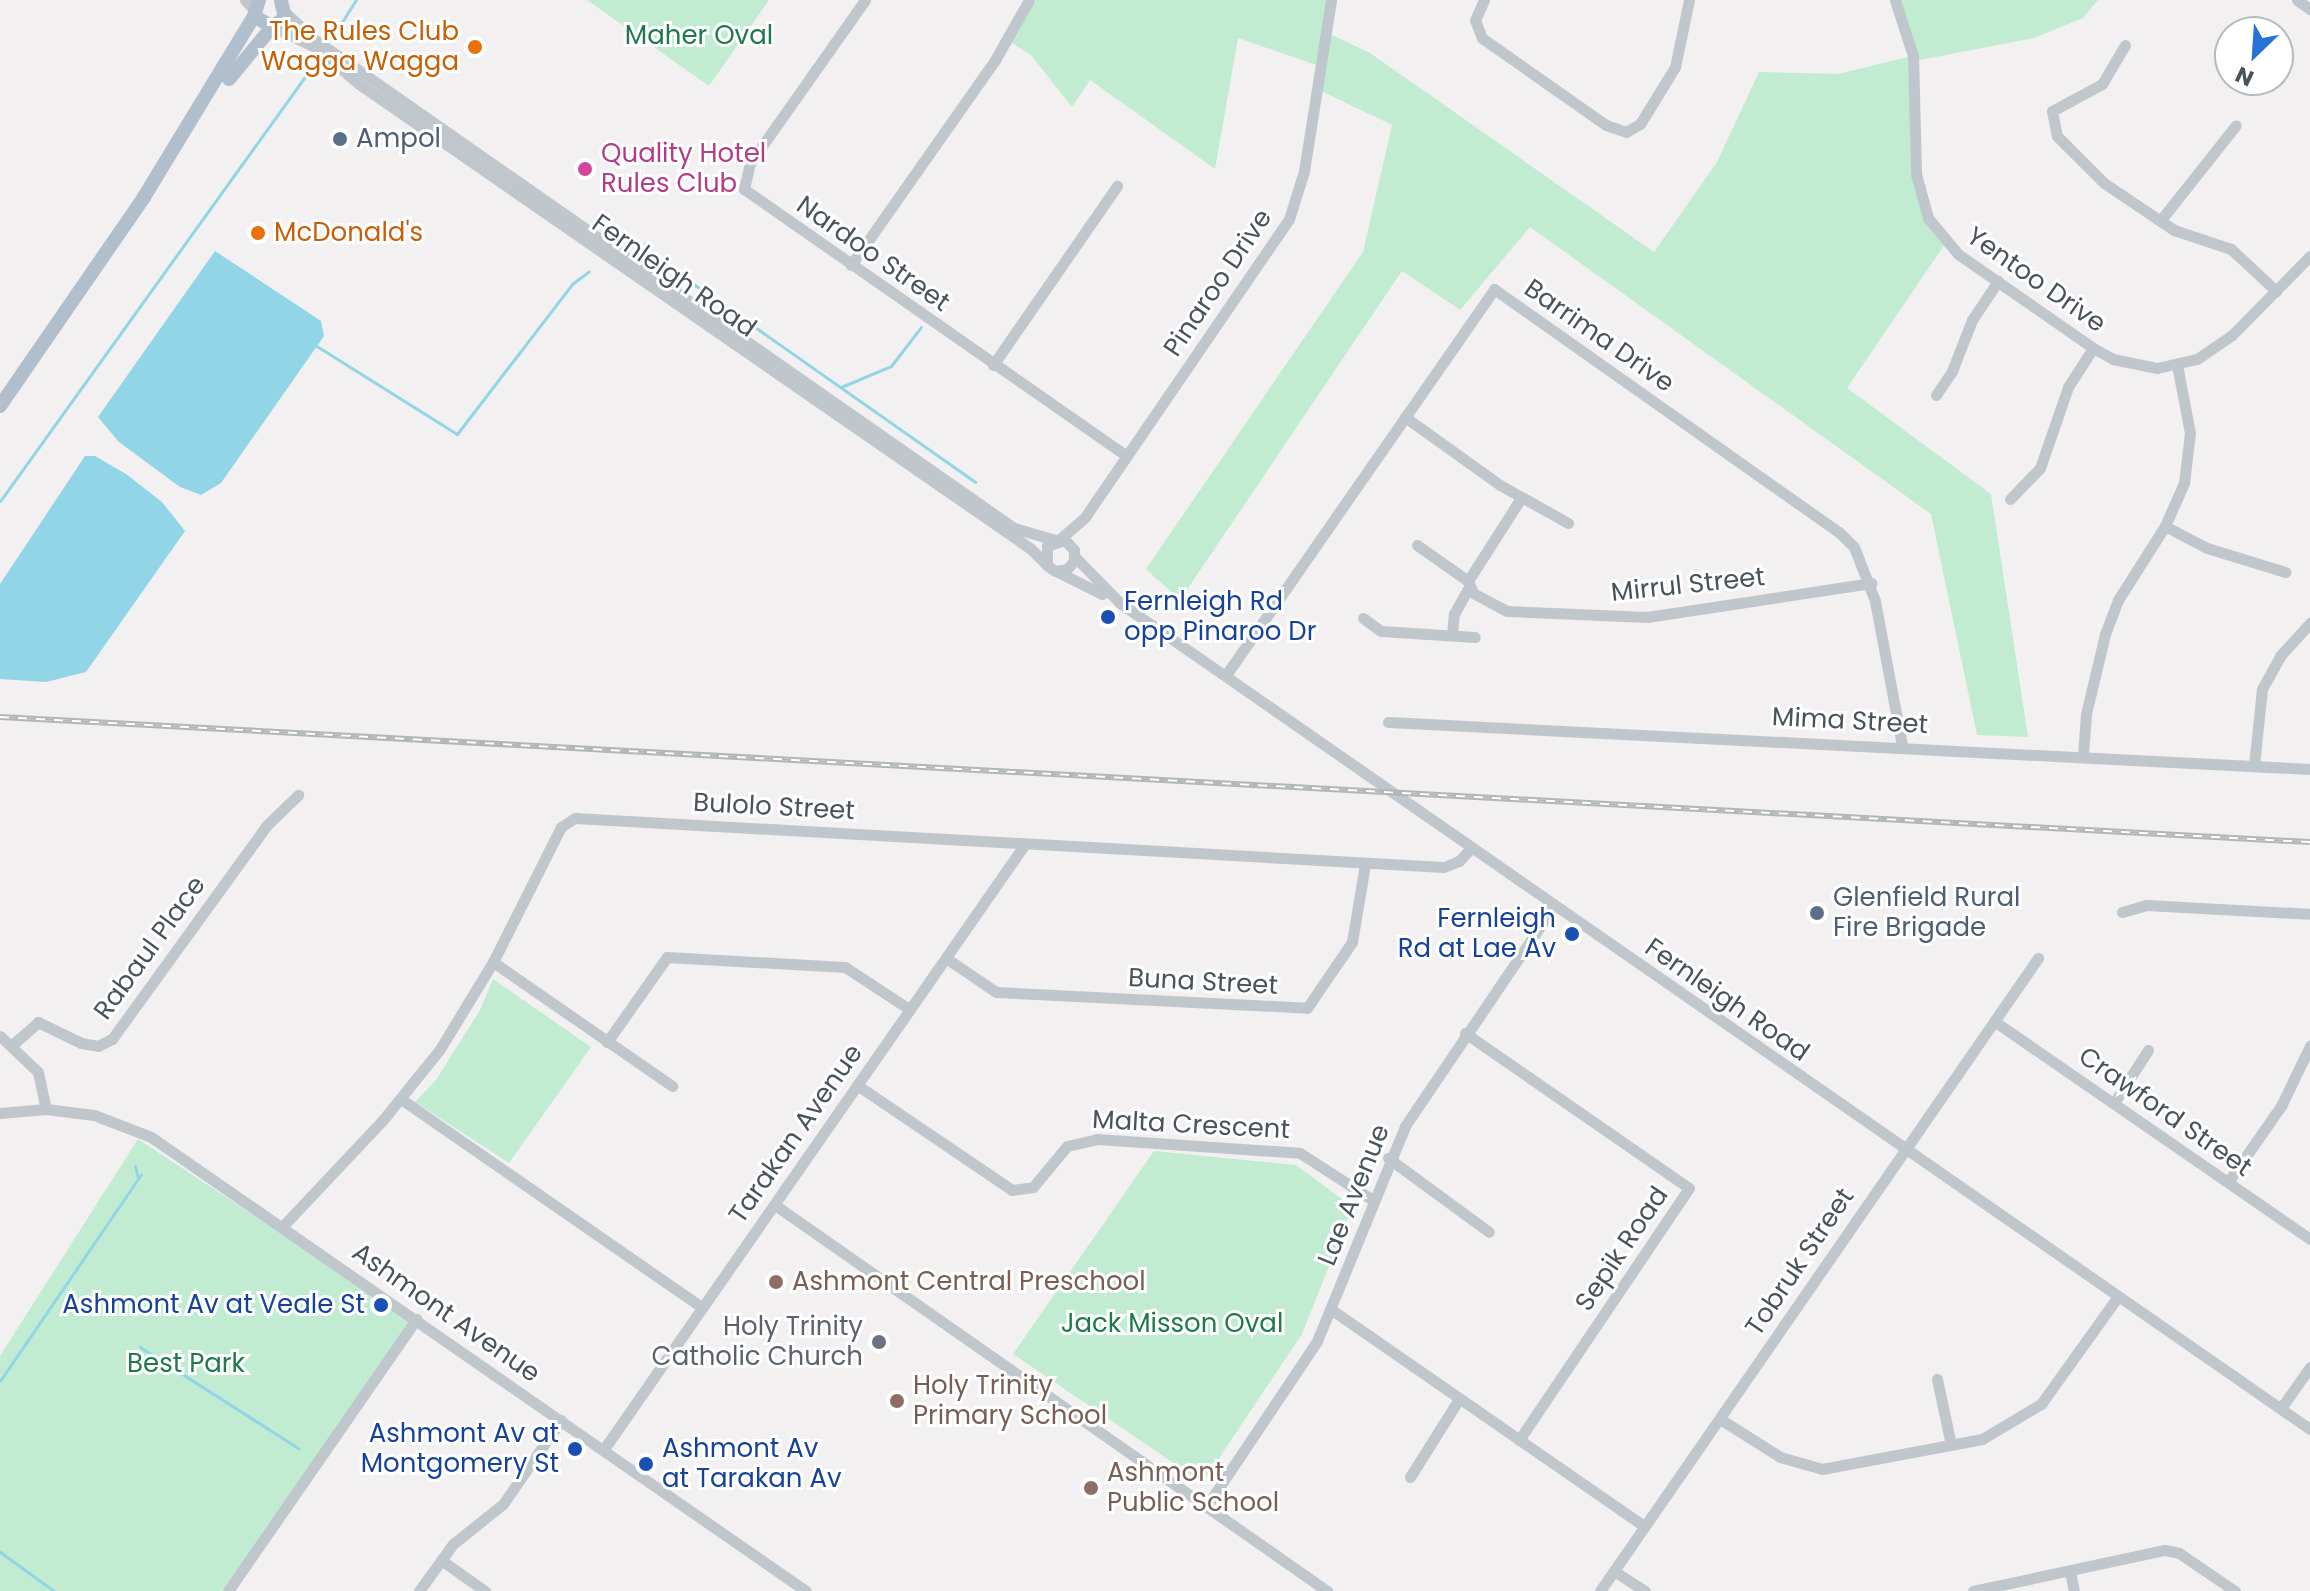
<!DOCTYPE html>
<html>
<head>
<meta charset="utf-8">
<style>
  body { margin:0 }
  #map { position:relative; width:2310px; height:1591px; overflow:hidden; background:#f2f0f0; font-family:Poppins,sans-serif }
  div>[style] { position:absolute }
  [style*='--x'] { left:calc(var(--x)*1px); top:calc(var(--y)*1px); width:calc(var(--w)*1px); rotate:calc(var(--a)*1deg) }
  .green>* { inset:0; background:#c2ecd2 }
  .water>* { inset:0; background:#92d5e6 }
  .stream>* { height:3px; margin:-1.5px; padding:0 1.5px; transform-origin:1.5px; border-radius:1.5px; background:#92d5e6 }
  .minor>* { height:11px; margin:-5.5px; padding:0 5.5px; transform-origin:5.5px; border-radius:5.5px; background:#bfc7cd }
  .major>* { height:14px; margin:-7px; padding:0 7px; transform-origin:7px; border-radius:7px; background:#b1bfcc }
  .rail>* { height:6px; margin-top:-3px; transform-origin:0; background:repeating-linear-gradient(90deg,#fff 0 9px,#b2b5b9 0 18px); box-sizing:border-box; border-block:2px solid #b2b5b9 }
  .dots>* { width:22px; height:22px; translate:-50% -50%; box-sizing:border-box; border:4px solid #fff; border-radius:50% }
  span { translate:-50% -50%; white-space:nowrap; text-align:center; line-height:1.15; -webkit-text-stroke:6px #fff; paint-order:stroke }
  .food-label { font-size:26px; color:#c56008 }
  .right { translate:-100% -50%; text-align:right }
  .left { translate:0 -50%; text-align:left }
  .park-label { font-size:26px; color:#1e794b }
  .service-label { font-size:26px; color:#4e5e75 }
  .hotel-label { font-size:26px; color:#b23c85 }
  .street-label { font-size:26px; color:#49535c }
  .transit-label { font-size:26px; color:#164399 }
  .education-label { font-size:26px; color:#785e54 }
  .worship-label { font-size:26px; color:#5b616d }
  .north { position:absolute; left:2214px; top:16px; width:80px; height:80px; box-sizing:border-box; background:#fff; border:2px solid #b6babe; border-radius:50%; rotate:205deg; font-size:22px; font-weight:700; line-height:32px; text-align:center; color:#49535c }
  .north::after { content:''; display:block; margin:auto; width:28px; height:36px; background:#2673d5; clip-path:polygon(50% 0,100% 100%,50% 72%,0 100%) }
</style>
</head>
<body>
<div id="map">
  <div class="green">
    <i style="clip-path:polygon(587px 0,769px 0,709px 86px)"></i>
    <i style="clip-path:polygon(1029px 0,1331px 0,1328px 33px,1370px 53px,1654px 252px,1717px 162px,1759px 72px,1838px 74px,1911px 56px,1915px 175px,1945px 244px,1847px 388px,1991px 494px,2028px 737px,1977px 735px,1931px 514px,1530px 227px,1460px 310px,1402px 271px,1180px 600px,1146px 569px,1363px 252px,1392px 125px,1319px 90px,1322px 67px,1238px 38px,1215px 169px,1090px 80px,1072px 107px,1031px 55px,1007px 40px)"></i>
    <i style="clip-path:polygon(1896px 0,2098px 0,2083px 18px,2034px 38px,1915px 61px)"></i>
    <i style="clip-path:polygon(493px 979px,591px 1047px,509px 1163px,415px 1102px,436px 1080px,480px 1010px)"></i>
    <i style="clip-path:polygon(138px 1139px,413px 1320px,222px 1591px,0 1591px,0 1356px)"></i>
    <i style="clip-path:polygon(1154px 1151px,1296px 1165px,1346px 1202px,1349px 1216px,1302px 1334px,1207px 1476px,1197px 1479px,1013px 1354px)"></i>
  </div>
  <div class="water">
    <i style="clip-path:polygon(215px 251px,321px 321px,324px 336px,221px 483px,201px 495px,180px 487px,119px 442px,98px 417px)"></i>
    <i style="clip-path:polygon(85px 456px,95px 456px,126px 474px,162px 502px,185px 531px,86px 672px,46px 682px,0 679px,0 584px)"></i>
  </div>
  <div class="stream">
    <i style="--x:337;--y:30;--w:36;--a:-58"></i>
    <i style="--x:648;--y:252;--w:400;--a:35.1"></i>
    <i style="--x:637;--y:253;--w:11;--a:-5"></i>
    <i style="--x:648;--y:252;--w:9;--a:-108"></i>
    <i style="--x:315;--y:345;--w:168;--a:32.1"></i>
    <i style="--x:457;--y:434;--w:189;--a:-52.5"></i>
    <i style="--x:572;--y:284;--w:21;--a:-37"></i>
    <i style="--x:841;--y:387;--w:54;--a:-22.8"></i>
    <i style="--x:891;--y:366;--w:49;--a:-52.4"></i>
    <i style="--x:0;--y:501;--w:547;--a:-54.3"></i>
    <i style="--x:135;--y:1166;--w:12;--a:76"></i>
    <i style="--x:140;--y:1347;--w:188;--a:32.6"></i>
    <i style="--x:0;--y:1381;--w:250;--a:-55.7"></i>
    <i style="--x:0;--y:1552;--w:67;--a:35.8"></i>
  </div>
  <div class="minor">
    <i style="--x:245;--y:0;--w:13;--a:48"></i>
    <i style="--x:865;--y:0;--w:199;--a:125.2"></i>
    <i style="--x:750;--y:163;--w:27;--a:103"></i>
    <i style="--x:744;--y:189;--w:467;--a:34.9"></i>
    <i style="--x:1484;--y:0;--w:22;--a:114"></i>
    <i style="--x:1475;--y:20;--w:19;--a:69"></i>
    <i style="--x:1482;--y:38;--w:151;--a:35.1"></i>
    <i style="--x:1606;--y:125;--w:21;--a:19"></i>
    <i style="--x:1626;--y:132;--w:16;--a:-30"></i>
    <i style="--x:1640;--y:124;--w:67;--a:-58.4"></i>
    <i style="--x:1675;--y:67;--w:68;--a:-78.2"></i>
    <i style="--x:1895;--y:0;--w:59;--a:72.2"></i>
    <i style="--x:1913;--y:56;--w:118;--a:88.5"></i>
    <i style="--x:1916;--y:174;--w:46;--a:74.7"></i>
    <i style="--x:1928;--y:218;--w:47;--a:50.2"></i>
    <i style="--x:1958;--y:254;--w:165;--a:34.8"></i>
    <i style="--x:2093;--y:348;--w:23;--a:29"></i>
    <i style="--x:2113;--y:359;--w:45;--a:11.6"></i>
    <i style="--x:2157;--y:368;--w:41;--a:-12.7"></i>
    <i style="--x:2197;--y:359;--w:42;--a:-34.4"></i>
    <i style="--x:2232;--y:335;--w:111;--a:-45.4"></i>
    <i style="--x:2297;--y:0;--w:16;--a:35"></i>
    <i style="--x:286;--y:13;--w:35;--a:44"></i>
    <i style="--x:311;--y:37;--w:857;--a:34.93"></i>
    <i style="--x:1014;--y:528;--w:43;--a:16.3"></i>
    <i style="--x:273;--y:27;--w:49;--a:25.5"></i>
    <i style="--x:317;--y:48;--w:55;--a:40.6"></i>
    <i style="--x:359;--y:84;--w:817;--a:34.68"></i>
    <i style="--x:1031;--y:549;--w:23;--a:45"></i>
    <i style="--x:2125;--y:45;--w:45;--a:120.5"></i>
    <i style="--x:2102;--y:84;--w:57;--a:151.6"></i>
    <i style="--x:2052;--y:111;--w:25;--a:79"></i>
    <i style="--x:2057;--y:136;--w:66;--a:45"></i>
    <i style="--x:2104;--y:183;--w:84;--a:33.9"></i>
    <i style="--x:2174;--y:230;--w:60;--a:18.4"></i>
    <i style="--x:2231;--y:249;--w:62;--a:43"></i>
    <i style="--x:2160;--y:221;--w:122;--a:-51.6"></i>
    <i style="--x:851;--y:265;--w:251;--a:-54.9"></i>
    <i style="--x:995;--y:60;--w:69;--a:-60.5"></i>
    <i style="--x:993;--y:365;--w:218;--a:-55.3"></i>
    <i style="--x:1936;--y:395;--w:29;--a:-56"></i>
    <i style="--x:1952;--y:371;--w:55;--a:-68.6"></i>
    <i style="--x:1972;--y:320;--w:47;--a:-56.3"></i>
    <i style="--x:1405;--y:417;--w:117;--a:35.6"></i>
    <i style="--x:1500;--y:485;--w:78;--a:29.2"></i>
    <i style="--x:1521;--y:498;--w:98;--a:122.6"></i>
    <i style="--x:1468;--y:581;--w:13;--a:67"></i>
    <i style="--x:1473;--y:593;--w:38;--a:28"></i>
    <i style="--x:1507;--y:611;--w:140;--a:2.5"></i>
    <i style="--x:1647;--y:617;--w:227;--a:-8.6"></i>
    <i style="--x:2010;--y:499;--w:43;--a:-45.9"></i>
    <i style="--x:2040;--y:468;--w:86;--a:-70.9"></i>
    <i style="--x:2068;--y:387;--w:46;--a:-57.3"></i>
    <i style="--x:2165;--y:526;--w:47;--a:27.6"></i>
    <i style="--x:2207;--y:548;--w:82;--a:17.1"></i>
    <i style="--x:1060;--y:539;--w:33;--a:-41"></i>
    <i style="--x:1085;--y:517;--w:361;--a:-55.6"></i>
    <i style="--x:1289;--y:219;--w:50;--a:-72.6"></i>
    <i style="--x:1304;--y:171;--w:173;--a:-81"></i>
    <i style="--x:1417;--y:545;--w:62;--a:35.2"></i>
    <i style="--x:1075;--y:557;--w:64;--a:45.6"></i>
    <i style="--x:1120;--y:603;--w:1449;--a:34.77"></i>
    <i style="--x:1055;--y:571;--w:12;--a:-9"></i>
    <i style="--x:1067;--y:569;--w:11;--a:-49"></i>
    <i style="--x:1074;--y:561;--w:11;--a:-90"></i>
    <i style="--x:1074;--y:550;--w:13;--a:-132"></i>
    <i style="--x:1065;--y:540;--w:19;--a:162"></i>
    <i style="--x:1047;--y:546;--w:19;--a:90"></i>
    <i style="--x:1047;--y:565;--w:6;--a:39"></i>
    <i style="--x:1052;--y:569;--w:56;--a:26.6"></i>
    <i style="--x:1363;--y:618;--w:22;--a:36"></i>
    <i style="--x:1381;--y:631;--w:94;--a:3.7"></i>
    <i style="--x:1452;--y:635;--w:21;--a:-85"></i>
    <i style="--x:1454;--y:614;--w:31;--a:-61"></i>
    <i style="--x:1226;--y:675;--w:470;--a:-55.2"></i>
    <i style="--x:1494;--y:289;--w:422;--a:35.2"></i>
    <i style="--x:1839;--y:532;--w:21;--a:45"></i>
    <i style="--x:1854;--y:547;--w:58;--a:68.7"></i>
    <i style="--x:1875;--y:601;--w:147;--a:79.4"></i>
    <i style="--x:1388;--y:722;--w:923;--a:2.92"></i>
    <i style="--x:2083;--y:756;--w:42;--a:-85.9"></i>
    <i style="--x:2086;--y:714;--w:82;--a:-76.6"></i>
    <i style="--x:2105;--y:634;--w:36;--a:-69"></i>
    <i style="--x:2118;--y:600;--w:88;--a:-57.6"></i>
    <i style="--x:2165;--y:526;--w:47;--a:-66.2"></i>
    <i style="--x:2184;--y:483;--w:50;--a:-83.2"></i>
    <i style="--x:2190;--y:433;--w:69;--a:-100.8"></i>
    <i style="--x:2254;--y:765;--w:76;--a:-84"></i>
    <i style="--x:2262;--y:689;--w:38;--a:-61"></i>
    <i style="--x:2280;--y:656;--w:45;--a:-47.7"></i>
    <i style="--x:2122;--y:912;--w:25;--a:-16"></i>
    <i style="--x:2146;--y:905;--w:164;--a:3.1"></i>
    <i style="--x:946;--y:958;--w:60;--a:34.2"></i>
    <i style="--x:996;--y:992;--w:311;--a:2.9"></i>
    <i style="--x:1307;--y:1008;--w:80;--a:-55.7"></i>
    <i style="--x:1352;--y:942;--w:79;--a:-80.5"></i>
    <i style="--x:493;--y:962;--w:218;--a:34.7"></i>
    <i style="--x:1994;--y:1021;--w:384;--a:34.6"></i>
    <i style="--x:1465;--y:1033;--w:272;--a:34.7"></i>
    <i style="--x:1689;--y:1188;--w:304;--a:124"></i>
    <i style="--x:0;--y:1036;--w:52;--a:43.5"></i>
    <i style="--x:38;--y:1072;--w:38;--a:78"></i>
    <i style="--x:607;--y:1042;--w:104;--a:-54.8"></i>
    <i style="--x:667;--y:957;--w:178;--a:3.2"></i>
    <i style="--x:845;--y:967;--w:77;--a:33.3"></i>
    <i style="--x:12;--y:1045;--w:35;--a:-41"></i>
    <i style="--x:38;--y:1022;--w:48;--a:26"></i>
    <i style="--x:81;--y:1043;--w:17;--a:10"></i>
    <i style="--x:98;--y:1046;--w:16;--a:-27"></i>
    <i style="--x:112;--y:1039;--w:263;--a:-54.1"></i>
    <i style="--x:266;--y:826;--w:45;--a:-44.1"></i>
    <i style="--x:857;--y:1085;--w:187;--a:34.1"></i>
    <i style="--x:1012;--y:1190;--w:21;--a:-8"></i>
    <i style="--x:1033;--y:1187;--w:53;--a:-50.3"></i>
    <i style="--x:1067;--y:1146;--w:31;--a:-13"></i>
    <i style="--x:1097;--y:1139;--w:203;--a:3.9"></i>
    <i style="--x:1300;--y:1153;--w:85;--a:32.9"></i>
    <i style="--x:401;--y:1099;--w:365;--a:34.7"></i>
    <i style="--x:2114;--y:1103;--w:63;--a:-57.3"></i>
    <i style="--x:0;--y:1113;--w:46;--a:-5"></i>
    <i style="--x:46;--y:1109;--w:48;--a:7.1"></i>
    <i style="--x:94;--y:1115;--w:61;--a:21.1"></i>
    <i style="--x:151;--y:1137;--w:797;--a:34.73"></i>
    <i style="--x:1388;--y:1158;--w:125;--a:36.2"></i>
    <i style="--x:2228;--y:1182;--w:93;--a:-55.1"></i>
    <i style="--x:2281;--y:1106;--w:67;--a:-64.2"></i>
    <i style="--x:775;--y:1205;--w:674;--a:34.96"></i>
    <i style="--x:282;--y:1227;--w:146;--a:-46.7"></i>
    <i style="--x:382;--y:1121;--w:92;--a:-51.1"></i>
    <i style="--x:440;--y:1049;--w:102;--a:-58.7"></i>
    <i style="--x:493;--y:962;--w:151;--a:-63.3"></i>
    <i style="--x:561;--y:827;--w:17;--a:-33"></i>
    <i style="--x:575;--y:818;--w:870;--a:3.23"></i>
    <i style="--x:1444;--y:867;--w:16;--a:-22"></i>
    <i style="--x:1459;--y:861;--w:16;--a:-47"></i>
    <i style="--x:1332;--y:1310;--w:379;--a:34.7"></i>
    <i style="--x:1937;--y:1379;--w:67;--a:78"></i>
    <i style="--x:2281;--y:1408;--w:50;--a:-54.7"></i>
    <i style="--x:1720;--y:1419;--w:71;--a:32.3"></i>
    <i style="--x:1780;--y:1457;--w:44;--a:15.9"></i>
    <i style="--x:1822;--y:1469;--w:163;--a:-10.6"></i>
    <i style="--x:1982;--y:1439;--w:69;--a:-30.7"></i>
    <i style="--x:2041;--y:1404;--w:130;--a:-54.4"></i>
    <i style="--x:604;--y:1449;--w:737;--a:-55.17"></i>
    <i style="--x:1410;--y:1477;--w:92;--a:-57.9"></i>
    <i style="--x:1206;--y:1507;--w:200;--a:-56.2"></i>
    <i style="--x:1317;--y:1341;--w:232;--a:-67.7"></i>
    <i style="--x:1405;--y:1126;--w:266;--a:-55.9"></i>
    <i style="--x:441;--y:1560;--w:54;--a:35.2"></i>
    <i style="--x:1614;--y:1571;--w:37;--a:33"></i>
    <i style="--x:2070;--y:1571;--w:20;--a:79"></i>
    <i style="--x:228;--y:1591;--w:331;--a:-55.3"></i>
    <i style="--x:419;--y:1591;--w:58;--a:-54.1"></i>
    <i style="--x:453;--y:1544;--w:64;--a:-38.7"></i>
    <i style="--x:503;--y:1504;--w:102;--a:-55.4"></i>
    <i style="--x:1600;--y:1591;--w:770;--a:-55.32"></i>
    <i style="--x:1973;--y:1591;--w:196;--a:-12.1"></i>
    <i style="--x:2165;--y:1550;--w:14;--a:12"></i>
    <i style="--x:2179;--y:1553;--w:68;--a:34.2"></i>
  </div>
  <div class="major">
    <i style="--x:259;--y:0;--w:17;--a:107"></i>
    <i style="--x:254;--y:16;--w:21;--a:31"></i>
    <i style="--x:272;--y:27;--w:16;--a:-35"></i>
    <i style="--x:285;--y:18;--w:18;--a:-103"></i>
    <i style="--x:229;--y:79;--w:67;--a:-50.4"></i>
    <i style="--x:0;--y:406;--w:254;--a:-55.4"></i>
    <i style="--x:144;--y:197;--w:212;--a:-58.7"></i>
  </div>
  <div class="rail">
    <i style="--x:0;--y:717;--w:2313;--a:3.1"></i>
  </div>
  <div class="dots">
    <i style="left:475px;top:47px;background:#e8710a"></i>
    <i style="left:340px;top:139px;background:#5c6f8a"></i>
    <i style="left:585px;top:169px;background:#d1479c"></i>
    <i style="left:258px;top:233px;background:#e8710a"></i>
    <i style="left:1108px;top:617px;background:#1a4fb4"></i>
    <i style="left:1817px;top:913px;background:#5c6f8a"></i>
    <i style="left:1572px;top:934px;background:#1a4fb4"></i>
    <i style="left:776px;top:1282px;background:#8d6e63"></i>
    <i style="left:381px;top:1305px;background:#1a4fb4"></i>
    <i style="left:879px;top:1342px;background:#6b7280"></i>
    <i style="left:897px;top:1401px;background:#8d6e63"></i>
    <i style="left:575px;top:1449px;background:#1a4fb4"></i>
    <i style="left:646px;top:1464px;background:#1a4fb4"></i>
    <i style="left:1091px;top:1488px;background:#8d6e63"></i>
  </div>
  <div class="food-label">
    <span class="right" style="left:459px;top:47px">The Rules Club<br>Wagga Wagga</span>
    <span class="left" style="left:274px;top:233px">McDonald's</span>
  </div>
  <div class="park-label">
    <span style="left:699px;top:36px">Maher Oval</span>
    <span style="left:1172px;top:1324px">Jack Misson Oval</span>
    <span style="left:186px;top:1364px">Best Park</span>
  </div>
  <div class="service-label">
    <span class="left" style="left:356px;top:139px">Ampol</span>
    <span class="left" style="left:1833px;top:913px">Glenfield Rural<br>Fire Brigade</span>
  </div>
  <div class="hotel-label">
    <span class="left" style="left:601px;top:169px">Quality Hotel<br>Rules Club</span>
  </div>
  <div class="street-label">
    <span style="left:873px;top:254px;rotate:35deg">Nardoo Street</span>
    <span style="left:674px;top:276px;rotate:35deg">Fernleigh Road</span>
    <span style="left:2036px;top:280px;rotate:35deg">Yentoo Drive</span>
    <span style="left:1218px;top:283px;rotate:-56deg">Pinaroo Drive</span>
    <span style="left:1599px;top:336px;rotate:35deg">Barrima Drive</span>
    <span style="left:1688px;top:585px;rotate:-6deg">Mirrul Street</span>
    <span style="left:1850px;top:721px;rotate:3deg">Mima Street</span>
    <span style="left:774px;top:807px;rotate:3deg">Bulolo Street</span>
    <span style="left:150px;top:948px;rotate:-54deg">Rabaul Place</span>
    <span style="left:1203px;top:982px;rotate:3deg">Buna Street</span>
    <span style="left:1727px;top:1000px;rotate:35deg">Fernleigh Road</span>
    <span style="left:2165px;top:1112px;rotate:35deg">Crawford Street</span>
    <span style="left:1191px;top:1125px;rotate:3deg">Malta Crescent</span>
    <span style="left:796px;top:1134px;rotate:-55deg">Tarakan Avenue</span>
    <span style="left:1354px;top:1195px;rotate:-68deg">Lae Avenue</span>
    <span style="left:1622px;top:1249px;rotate:-56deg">Sepik Road</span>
    <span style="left:1800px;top:1262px;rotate:-56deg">Tobruk Street</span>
    <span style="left:446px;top:1313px;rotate:35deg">Ashmont Avenue</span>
  </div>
  <div class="transit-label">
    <span class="left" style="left:1124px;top:617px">Fernleigh Rd<br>opp Pinaroo Dr</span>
    <span class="right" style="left:1556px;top:934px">Fernleigh<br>Rd at Lae Av</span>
    <span class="right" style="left:365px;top:1305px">Ashmont Av at Veale St</span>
    <span class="right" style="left:559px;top:1449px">Ashmont Av at<br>Montgomery St</span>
    <span class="left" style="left:662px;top:1464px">Ashmont Av<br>at Tarakan Av</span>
  </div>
  <div class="education-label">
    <span class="left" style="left:792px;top:1282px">Ashmont Central Preschool</span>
    <span class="left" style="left:913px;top:1401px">Holy Trinity<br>Primary School</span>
    <span class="left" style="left:1107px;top:1488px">Ashmont<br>Public School</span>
  </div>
  <div class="worship-label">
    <span class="right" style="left:863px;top:1342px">Holy Trinity<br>Catholic Church</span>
  </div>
  <div class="north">N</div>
</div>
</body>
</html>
